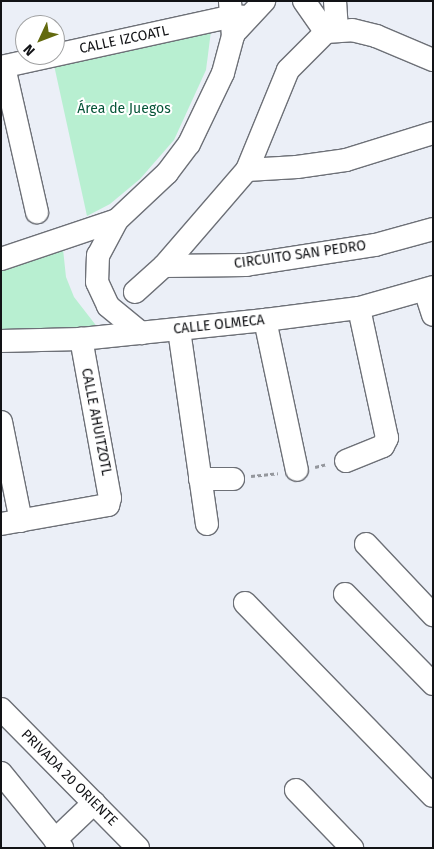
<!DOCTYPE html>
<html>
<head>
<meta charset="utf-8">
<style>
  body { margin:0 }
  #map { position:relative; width:434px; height:849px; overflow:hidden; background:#ebeff7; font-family:"Fira Sans",sans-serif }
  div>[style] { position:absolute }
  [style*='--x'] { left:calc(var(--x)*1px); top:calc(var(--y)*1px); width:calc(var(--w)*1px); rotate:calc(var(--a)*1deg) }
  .green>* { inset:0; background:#b8efd1 }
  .path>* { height:2.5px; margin-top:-1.25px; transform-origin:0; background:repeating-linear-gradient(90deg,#94979d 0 4px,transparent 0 6.5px) }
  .roads { filter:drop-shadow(1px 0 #6d7077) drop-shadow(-1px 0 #6d7077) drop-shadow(0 1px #6d7077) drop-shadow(0 -1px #6d7077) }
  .minor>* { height:22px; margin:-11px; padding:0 11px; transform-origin:11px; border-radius:11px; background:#fff }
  span { translate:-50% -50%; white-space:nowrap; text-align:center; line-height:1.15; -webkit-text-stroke:4px #fff; paint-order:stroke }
  .street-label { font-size:14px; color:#121316 }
  .park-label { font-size:14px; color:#065538 }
  .frame { position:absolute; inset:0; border:2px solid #121316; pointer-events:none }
  .north { position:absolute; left:15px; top:15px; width:50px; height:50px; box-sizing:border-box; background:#fff; border:1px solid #a0a1a2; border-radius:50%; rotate:227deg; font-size:14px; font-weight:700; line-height:20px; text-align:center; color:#121316 }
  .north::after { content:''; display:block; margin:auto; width:18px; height:22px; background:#636a0e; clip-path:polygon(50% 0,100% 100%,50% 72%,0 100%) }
</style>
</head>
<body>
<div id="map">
  <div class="green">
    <i style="clip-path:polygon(211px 31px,206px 70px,174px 140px,140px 179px,110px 204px,87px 216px,54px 65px)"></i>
    <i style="clip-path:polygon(63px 249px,66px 277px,74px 297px,98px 328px,1px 336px,1px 267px)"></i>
  </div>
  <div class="path">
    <i style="--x:315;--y:467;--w:12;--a:-14"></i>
    <i style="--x:251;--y:476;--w:27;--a:-6"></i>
  </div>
  <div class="roads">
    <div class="minor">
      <i style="--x:304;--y:1;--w:38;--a:55"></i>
      <i style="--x:335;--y:1;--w:29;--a:86"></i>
      <i style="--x:237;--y:30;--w:40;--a:-47"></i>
      <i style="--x:326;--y:32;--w:26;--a:-4"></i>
      <i style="--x:352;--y:30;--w:25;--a:14"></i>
      <i style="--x:376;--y:36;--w:62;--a:22.8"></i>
      <i style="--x:1;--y:67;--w:238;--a:-12.4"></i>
      <i style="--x:233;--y:16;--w:13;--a:4"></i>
      <i style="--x:4;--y:67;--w:149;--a:77.2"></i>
      <i style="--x:247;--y:170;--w:50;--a:-3.4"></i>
      <i style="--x:297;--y:167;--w:49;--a:-8.1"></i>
      <i style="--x:346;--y:160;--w:91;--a:-17.2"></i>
      <i style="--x:117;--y:220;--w:40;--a:118"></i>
      <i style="--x:98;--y:255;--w:27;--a:92"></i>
      <i style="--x:97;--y:282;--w:26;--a:65"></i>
      <i style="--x:108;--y:306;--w:43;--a:39.3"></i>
      <i style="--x:1;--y:259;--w:122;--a:-18.6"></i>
      <i style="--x:117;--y:220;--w:69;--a:-43.2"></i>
      <i style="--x:167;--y:173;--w:36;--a:-53"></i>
      <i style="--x:189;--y:144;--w:79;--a:-64.4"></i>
      <i style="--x:223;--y:73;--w:38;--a:-75"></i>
      <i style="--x:233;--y:36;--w:35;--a:-95"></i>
      <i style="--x:164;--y:266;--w:82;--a:-0.7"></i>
      <i style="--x:246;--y:265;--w:131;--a:-8.8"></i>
      <i style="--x:375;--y:245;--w:60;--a:-15.4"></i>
      <i style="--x:425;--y:290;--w:26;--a:72"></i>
      <i style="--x:135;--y:292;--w:39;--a:-42"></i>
      <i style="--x:164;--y:266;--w:127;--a:-49.2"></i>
      <i style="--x:247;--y:170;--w:108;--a:-67.7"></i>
      <i style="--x:288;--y:70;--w:54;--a:-45"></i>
      <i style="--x:265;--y:320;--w:153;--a:78"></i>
      <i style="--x:179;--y:330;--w:196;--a:81.8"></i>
      <i style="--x:1;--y:341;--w:80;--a:-1.4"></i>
      <i style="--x:81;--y:339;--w:185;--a:-5.9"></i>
      <i style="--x:265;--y:320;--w:95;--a:-7.3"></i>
      <i style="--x:359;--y:308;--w:77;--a:-15.8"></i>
      <i style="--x:1;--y:422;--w:101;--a:78.6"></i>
      <i style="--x:346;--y:461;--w:40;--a:-22"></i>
      <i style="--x:383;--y:446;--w:9;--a:-63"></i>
      <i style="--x:387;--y:438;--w:133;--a:-102.2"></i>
      <i style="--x:200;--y:479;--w:33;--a:0"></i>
      <i style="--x:1;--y:524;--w:109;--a:-10.1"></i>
      <i style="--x:108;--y:505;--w:7;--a:-74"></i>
      <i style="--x:110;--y:498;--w:162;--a:-100.3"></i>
      <i style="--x:366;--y:544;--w:98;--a:46.7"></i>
      <i style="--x:345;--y:594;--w:126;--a:45.6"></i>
      <i style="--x:245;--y:603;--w:269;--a:45.8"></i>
      <i style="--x:1;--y:709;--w:195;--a:45.4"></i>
      <i style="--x:1;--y:773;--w:97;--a:50.9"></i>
      <i style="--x:296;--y:790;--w:81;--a:46"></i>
      <i style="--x:55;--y:840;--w:54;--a:-43.5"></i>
    </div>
  </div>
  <div class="street-label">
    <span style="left:124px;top:40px;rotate:-12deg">CALLE IZCOATL</span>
    <span style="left:300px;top:255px;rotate:-8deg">CIRCUITO SAN PEDRO</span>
    <span style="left:219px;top:325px;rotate:-6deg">CALLE OLMECA</span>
    <span style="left:96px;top:422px;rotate:79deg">CALLE AHUITZOTL</span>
    <span style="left:69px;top:778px;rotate:45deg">PRIVADA 20 ORIENTE</span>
  </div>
  <div class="park-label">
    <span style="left:124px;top:109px">Área de Juegos</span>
  </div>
  <div class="frame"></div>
  <div class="north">N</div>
</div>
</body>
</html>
